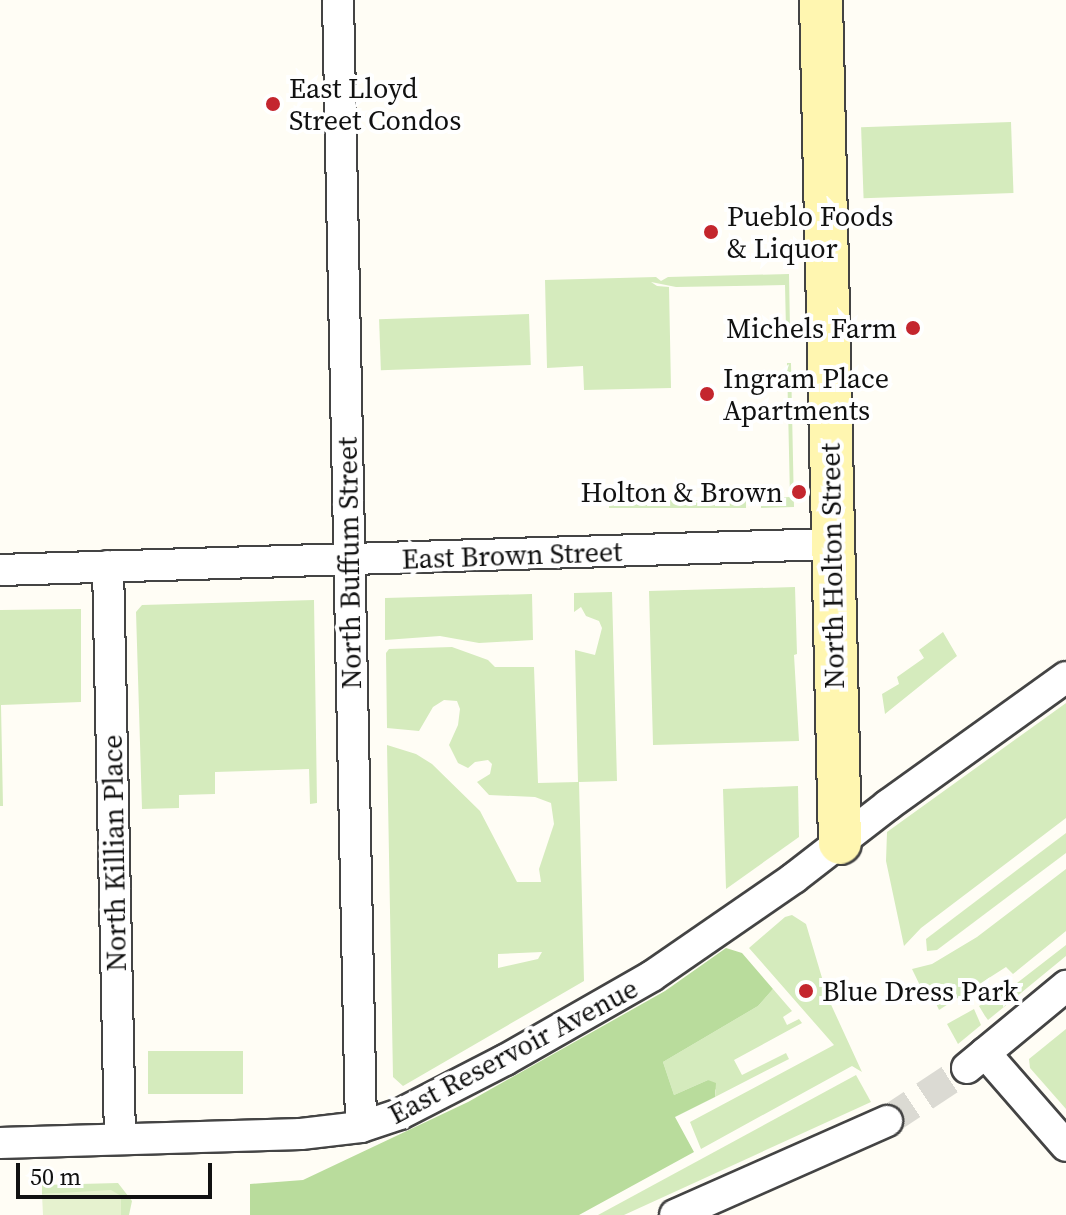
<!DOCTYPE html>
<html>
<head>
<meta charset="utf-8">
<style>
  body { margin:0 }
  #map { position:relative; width:1066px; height:1215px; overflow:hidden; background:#fffdf5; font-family:"Source Serif 4",serif }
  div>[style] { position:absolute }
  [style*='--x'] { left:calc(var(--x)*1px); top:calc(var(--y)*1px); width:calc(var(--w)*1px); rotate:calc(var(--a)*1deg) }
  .green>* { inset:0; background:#d5ebbd; transform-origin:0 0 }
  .forest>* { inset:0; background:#b9dc9c }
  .pitch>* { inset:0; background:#e6f2cf }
  .minor-tunnel>* { height:30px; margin-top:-15px; transform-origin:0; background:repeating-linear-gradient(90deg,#dbdad3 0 30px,transparent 0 45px) }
  .roads { filter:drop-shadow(2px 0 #444) drop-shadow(-2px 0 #444) drop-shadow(0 2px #444) drop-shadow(0 -2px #444) }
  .minor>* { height:30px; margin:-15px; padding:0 15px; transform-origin:15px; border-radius:15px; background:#fff }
  .secondary>* { height:42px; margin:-21px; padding:0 21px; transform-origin:21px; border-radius:21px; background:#fff6b0 }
  .dots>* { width:22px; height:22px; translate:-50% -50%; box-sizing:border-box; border:4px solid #fff; border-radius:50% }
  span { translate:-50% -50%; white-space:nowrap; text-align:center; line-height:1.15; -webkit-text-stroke:8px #fff; paint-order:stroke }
  .poi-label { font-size:28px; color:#111 }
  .left { translate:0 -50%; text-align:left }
  .right { translate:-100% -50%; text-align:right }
  .street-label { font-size:28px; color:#111 }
  .scale { position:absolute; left:16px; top:1163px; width:196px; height:36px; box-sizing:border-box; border:4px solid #111; border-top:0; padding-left:10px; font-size:24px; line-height:28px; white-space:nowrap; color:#111; -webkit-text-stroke:6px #fff; paint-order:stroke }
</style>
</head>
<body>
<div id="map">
  <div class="green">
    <i style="left:1011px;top:122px;width:71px;height:150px;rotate:88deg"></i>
    <i style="clip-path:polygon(789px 274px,790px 330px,786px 330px,785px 285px,676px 287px,651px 282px,657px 286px,669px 287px,671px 388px,584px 390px,583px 366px,547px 368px,545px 280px,656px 277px,661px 281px,668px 277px)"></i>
    <i style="left:529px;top:314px;width:51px;height:150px;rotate:88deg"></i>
    <i style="clip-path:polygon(787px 363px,791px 363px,794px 507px,761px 508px,761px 500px,766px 498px,790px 497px)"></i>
    <i style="left:746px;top:500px;width:8px;height:137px;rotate:90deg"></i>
    <i style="clip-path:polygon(795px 587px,797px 654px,794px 655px,799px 741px,653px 745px,649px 591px)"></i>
    <i style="clip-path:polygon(evenodd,612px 592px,617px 781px,579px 782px,584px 981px,403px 1086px,393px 1077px,387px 745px,416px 754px,432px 764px,480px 811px,517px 882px,541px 882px,539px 869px,554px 824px,551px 803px,535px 797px,489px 795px,477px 782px,490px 774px,492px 764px,488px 760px,475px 762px,468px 768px,458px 763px,449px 745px,458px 725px,460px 709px,457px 701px,444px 700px,433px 707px,419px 731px,387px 728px,386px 653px,389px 649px,452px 647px,488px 660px,495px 667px,534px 667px,538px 783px,578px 782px,575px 650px,595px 655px,602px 628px,599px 621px,586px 616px,581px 607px,574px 612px,574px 593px,612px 592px,542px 952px,538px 959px,498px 968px,498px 954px,542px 952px)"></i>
    <i style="clip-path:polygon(532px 594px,533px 640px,479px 643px,440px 636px,385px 640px,385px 598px)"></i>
    <i style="clip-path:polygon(314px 600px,317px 803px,310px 804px,309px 769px,215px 772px,215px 794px,179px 795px,179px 808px,142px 809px,136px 612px,142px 605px)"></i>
    <i style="clip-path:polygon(81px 609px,81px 702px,1px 705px,3px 806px,0 806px,0 610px)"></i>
    <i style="clip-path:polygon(943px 632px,957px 656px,885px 714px,882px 694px,899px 684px,897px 677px,924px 658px,919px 650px)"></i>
    <i style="clip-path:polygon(1066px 703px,1066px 818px,921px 928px,904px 946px,886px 861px,887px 832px)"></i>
    <i style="clip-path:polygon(798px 786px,799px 837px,726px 889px,723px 789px)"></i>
    <i style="clip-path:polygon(1066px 833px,1066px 853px,937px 950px,927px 951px,926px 939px)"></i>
    <i style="clip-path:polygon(1066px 869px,1066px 931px,1013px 974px,1006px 967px,939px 1010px,932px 995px,926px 998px,912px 969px,932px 964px,977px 937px)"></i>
    <i style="clip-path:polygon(792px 915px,806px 924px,828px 998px,862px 1072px,852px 1066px,701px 1149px,690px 1122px,834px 1045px,749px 948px,785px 917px)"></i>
    <i style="clip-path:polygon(1066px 945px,1066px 956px,988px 1020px,985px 1016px,979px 1006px,1017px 983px)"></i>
    <i style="clip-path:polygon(773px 989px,792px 1011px,783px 1017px,787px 1025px,799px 1019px,802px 1023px,734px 1060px,742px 1075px,786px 1053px,789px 1059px,715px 1097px,716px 1090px,708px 1080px,674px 1095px,663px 1062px,758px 1006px)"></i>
    <i style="clip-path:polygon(974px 1009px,981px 1025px,958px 1044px,947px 1024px)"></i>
    <i style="clip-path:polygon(1066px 1029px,1066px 1109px,1030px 1068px,1029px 1059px)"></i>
    <i style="left:148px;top:1051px;width:95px;height:43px"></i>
    <i style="clip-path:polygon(856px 1075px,871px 1102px,624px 1215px,598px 1215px)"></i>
    <i style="clip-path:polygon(118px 1183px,132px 1201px,129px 1215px,121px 1215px,120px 1197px,111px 1192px,42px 1194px,42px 1185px)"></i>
  </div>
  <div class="forest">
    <i style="clip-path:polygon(726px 948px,742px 953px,773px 989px,758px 1006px,663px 1062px,674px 1095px,708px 1080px,716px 1083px,715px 1097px,675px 1117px,694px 1152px,579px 1215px,250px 1215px,250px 1184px,303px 1180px,468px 1102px,665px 991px)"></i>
  </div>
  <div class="pitch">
    <i style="clip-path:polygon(111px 1190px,121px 1196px,121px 1215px,43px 1215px,42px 1194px)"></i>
  </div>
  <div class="minor-tunnel">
    <i style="--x:887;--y:1121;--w:96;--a:-33.5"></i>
  </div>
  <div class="roads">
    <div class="minor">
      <i style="--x:338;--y:0;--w:1127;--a:88.83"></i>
      <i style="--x:108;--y:566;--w:573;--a:88.8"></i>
      <i style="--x:0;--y:570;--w:832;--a:-1.79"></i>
      <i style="--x:985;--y:1053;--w:123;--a:48.9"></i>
      <i style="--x:967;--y:1068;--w:129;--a:-39.6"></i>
      <i style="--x:0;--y:1143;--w:301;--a:-1.7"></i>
      <i style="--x:301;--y:1134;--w:60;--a:-6.7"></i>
      <i style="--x:361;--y:1127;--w:41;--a:-18.4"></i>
      <i style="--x:400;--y:1114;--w:118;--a:-27.2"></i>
      <i style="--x:505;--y:1060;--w:169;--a:-29.7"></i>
      <i style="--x:652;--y:976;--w:173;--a:-34.6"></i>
      <i style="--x:794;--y:878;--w:119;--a:-37.8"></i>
      <i style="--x:888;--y:805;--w:219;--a:-35.7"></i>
      <i style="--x:675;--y:1215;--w:232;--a:-23.9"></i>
    </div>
    <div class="secondary">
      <i style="--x:821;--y:0;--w:843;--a:88.71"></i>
    </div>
  </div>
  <div class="dots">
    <i style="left:273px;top:104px;background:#c4262e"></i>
    <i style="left:711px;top:232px;background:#c4262e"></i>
    <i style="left:913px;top:328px;background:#c4262e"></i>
    <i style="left:707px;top:394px;background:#c4262e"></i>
    <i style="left:799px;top:492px;background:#c4262e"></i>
    <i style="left:806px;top:991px;background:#c4262e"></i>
  </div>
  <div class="poi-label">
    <span class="left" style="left:289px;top:104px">East Lloyd<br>Street Condos</span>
    <span class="left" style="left:727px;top:232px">Pueblo Foods<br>&amp; Liquor</span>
    <span class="right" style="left:897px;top:328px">Michels Farm</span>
    <span class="left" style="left:723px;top:394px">Ingram Place<br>Apartments</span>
    <span class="right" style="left:783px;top:492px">Holton &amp; Brown</span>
    <span class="left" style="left:822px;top:991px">Blue Dress Park</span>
  </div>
  <div class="street-label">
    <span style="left:512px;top:555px;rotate:-2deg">East Brown Street</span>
    <span style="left:349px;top:563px;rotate:-91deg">North Buffum Street</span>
    <span style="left:832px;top:566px;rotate:-91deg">North Holton Street</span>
    <span style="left:114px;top:853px;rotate:-91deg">North Killian Place</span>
    <span style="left:513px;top:1051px;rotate:-28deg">East Reservoir Avenue</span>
  </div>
  <div class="scale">50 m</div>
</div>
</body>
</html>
